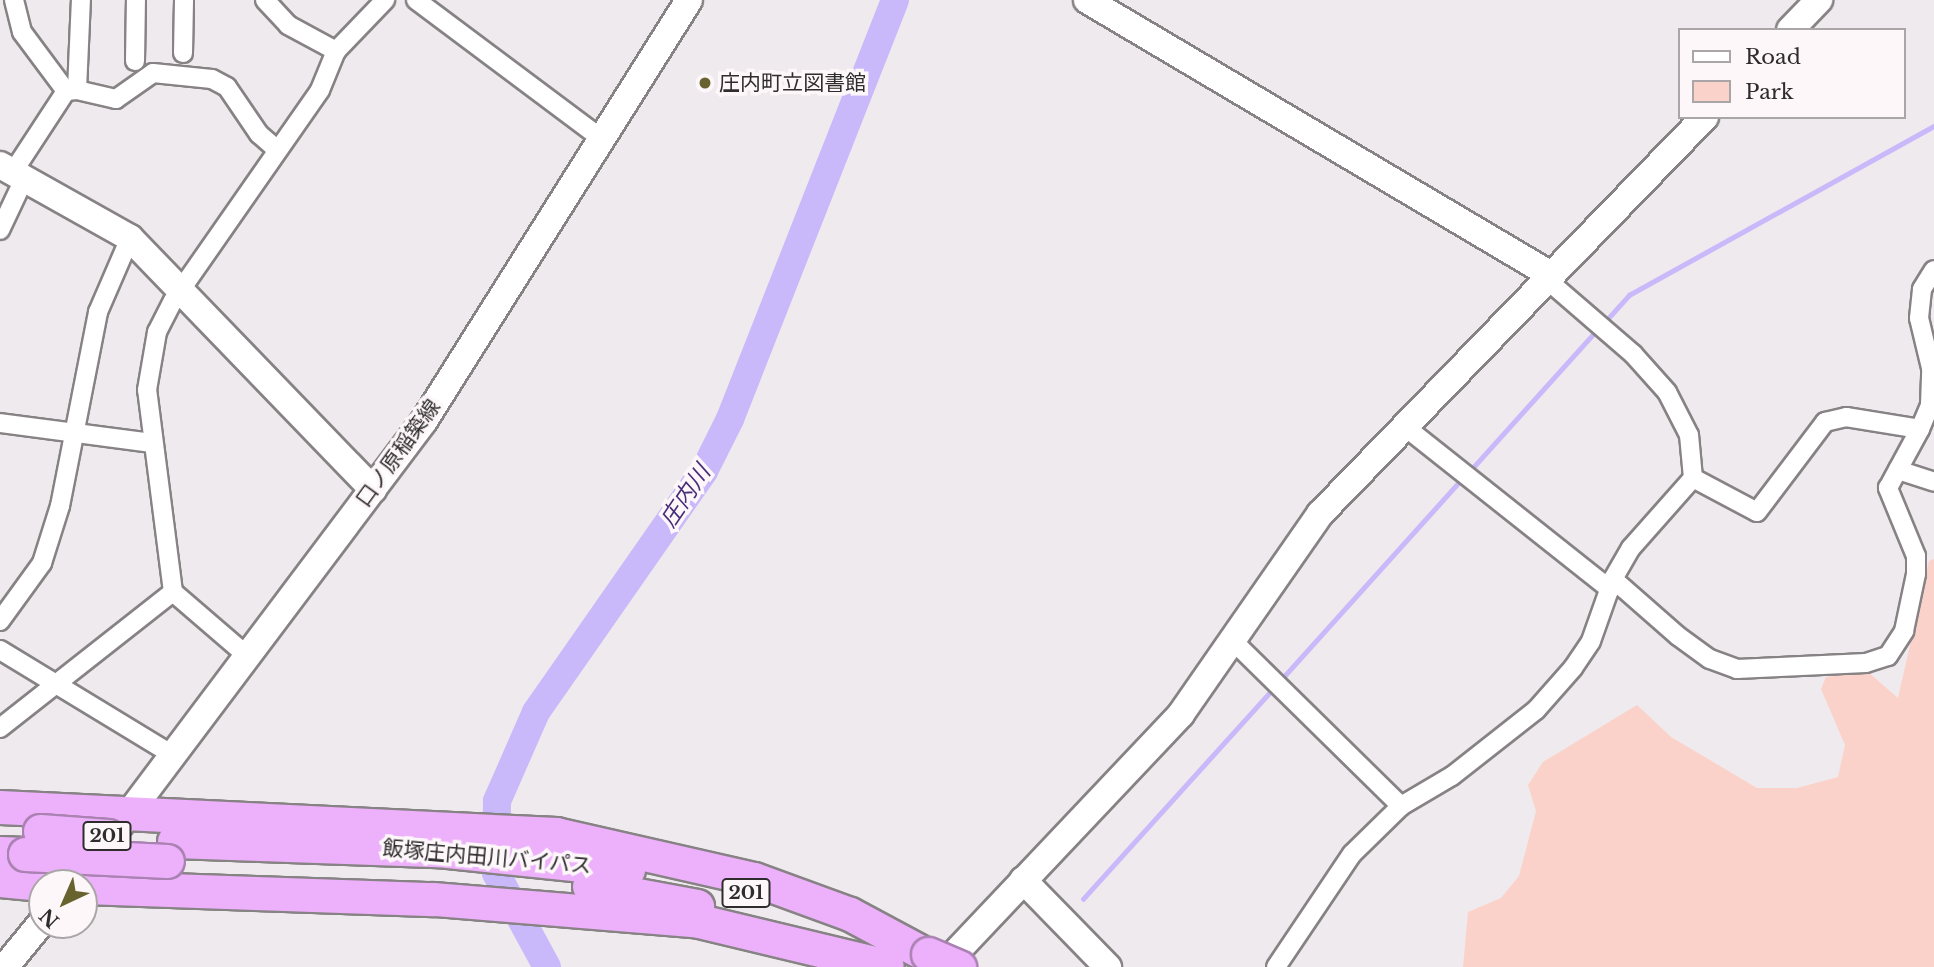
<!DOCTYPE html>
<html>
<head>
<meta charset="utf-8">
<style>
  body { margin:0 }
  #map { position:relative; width:1934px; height:967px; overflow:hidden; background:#efeaed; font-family:"Libre Baskerville","Noto Sans JP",serif }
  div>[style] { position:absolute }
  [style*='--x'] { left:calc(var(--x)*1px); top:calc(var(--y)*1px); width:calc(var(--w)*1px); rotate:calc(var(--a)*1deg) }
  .green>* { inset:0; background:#fbd2ca }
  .stream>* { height:4.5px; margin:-2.25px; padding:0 2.25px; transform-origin:2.25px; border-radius:2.25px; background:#c9b8fa }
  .river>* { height:28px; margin:-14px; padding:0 14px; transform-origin:14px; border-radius:14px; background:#c9b8fa }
  .roads { filter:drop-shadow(2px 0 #878284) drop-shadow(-2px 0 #878284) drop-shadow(0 2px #878284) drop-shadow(0 -2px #878284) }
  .street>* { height:18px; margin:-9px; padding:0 9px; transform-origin:9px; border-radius:9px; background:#fff }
  .secondary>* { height:26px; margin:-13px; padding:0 13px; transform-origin:13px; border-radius:13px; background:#fff }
  .highway>* { height:33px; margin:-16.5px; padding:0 16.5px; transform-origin:16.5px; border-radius:16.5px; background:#ecb1fa }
  .bridges { filter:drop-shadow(2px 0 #aa82b2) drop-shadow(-2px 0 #aa82b2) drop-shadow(0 2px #aa82b2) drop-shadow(0 -2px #aa82b2) }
  .highway-bridge>* { height:33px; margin:-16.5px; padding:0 16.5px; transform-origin:16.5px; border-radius:16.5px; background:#ecb1fa }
  .dots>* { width:19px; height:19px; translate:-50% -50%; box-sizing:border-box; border:4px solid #fdf7fa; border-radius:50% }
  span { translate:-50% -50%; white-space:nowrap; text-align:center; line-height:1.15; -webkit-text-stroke:7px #fdf7fa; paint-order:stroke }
  .shield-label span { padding:2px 5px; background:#fdf7fa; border:2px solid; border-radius:5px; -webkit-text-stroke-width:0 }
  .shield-label { font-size:19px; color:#2e2c2d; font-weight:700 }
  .poi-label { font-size:21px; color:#2e2c2d }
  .left { translate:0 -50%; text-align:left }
  .street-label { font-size:21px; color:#2e2c2d }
  .water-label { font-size:23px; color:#482d79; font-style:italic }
  .legend { position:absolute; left:1678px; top:28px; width:228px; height:91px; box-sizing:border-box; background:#fdf7fa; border:2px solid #aaa6a8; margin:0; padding:9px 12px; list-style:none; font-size:21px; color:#2e2c2d }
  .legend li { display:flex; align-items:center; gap:14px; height:35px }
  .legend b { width:35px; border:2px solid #aaa6a8 }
  .north { position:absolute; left:28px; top:869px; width:70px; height:70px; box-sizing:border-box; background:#fdf7fa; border:2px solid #aaa6a8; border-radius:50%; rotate:224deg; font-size:19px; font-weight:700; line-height:28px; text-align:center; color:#2e2c2d }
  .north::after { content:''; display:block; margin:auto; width:24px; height:32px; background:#68622f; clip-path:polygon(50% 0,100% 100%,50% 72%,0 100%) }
</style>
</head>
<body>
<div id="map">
  <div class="green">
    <i style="clip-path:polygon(1934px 559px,1934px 967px,1463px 967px,1468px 912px,1501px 898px,1519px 876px,1536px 811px,1528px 785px,1543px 762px,1637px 705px,1671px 737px,1757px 788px,1797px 788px,1838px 777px,1845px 745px,1821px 689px,1826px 677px,1868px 672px,1898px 698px,1929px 561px)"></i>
  </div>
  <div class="stream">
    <i style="--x:1603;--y:324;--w:39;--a:-48"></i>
    <i style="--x:1629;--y:295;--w:349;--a:-29"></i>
    <i style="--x:1469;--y:472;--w:191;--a:-48"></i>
    <i style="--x:1279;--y:682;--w:275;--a:-48"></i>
    <i style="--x:1083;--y:899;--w:283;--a:-47.9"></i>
  </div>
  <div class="river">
    <i style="--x:547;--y:967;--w:107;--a:-118.5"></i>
    <i style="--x:496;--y:873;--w:72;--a:-89.2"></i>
    <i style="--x:497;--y:801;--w:97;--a:-66.3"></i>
    <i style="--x:536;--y:712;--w:294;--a:-55.1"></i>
    <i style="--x:704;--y:471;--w:58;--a:-63.4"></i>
    <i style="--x:730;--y:419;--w:450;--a:-68.5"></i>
  </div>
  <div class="roads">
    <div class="street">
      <i style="--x:14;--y:0;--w:33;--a:76"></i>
      <i style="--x:22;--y:32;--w:74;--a:53.3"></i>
      <i style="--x:265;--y:0;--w:34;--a:47"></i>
      <i style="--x:288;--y:25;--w:55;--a:28.4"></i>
      <i style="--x:416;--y:0;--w:234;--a:36.8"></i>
      <i style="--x:183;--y:53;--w:53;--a:-88.9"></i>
      <i style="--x:135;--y:61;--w:61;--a:-89.1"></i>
      <i style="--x:77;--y:90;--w:40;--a:13"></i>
      <i style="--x:116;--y:99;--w:45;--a:-35.1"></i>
      <i style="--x:153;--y:73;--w:59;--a:5.8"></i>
      <i style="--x:212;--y:79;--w:17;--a:28"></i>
      <i style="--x:227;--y:87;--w:57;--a:55.8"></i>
      <i style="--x:259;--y:134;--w:23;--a:41"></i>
      <i style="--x:66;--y:91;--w:11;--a:-5"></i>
      <i style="--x:77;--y:90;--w:90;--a:-87.5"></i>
      <i style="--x:13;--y:172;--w:97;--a:-56.8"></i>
      <i style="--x:0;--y:230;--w:59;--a:-64.7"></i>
      <i style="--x:0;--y:423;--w:152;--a:7.5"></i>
      <i style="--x:1404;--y:426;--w:263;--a:38.4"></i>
      <i style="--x:1898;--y:470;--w:38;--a:18"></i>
      <i style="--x:1693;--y:478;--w:72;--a:28"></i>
      <i style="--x:1757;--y:512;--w:113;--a:-52.9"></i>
      <i style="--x:1825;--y:422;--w:22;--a:-13"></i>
      <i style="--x:1846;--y:417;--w:75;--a:9.2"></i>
      <i style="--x:1920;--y:429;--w:26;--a:-67"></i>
      <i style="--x:1930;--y:405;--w:37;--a:-88"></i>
      <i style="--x:1931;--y:368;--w:51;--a:-103.5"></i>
      <i style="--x:1919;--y:318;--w:29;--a:-84"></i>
      <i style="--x:1922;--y:289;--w:22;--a:-58"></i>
      <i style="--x:1613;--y:579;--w:86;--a:41.2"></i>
      <i style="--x:1678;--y:636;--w:39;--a:36"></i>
      <i style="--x:1710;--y:659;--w:29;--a:20"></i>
      <i style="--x:1737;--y:669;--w:129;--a:-2.7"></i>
      <i style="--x:1866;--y:663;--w:23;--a:-18"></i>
      <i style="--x:1888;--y:656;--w:30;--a:-57"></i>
      <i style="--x:1904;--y:631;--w:58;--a:-78.1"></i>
      <i style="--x:1916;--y:574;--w:18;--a:-90"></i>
      <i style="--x:1916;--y:556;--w:74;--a:-112.4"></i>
      <i style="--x:1888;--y:488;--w:67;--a:-61.5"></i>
      <i style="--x:173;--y:592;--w:95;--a:40.7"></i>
      <i style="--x:0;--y:621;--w:72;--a:-54.1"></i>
      <i style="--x:42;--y:563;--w:60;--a:-72.5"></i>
      <i style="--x:60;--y:506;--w:198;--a:-78.9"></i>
      <i style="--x:98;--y:312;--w:81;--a:-66.6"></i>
      <i style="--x:1232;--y:640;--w:237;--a:44.5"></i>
      <i style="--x:0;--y:650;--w:200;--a:31.3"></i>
      <i style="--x:0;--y:728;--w:220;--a:-38.2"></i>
      <i style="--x:173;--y:592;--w:204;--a:-97.3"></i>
      <i style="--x:147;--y:390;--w:59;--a:-80.2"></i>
      <i style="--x:157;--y:332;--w:35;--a:-63"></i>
      <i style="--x:173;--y:301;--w:257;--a:-55.1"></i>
      <i style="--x:320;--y:90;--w:42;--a:-67.7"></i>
      <i style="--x:336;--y:51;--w:71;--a:-46.1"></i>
      <i style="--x:1276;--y:967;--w:136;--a:-56.1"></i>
      <i style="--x:1352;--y:854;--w:69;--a:-44.4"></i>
      <i style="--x:1401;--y:806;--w:59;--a:-30.5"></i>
      <i style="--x:1452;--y:776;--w:107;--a:-38.2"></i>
      <i style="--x:1536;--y:710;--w:56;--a:-48.6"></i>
      <i style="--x:1573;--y:668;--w:32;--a:-56"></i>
      <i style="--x:1591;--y:641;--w:66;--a:-70.5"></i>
      <i style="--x:1613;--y:579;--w:36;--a:-60"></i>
      <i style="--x:1631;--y:548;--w:94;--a:-48.5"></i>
      <i style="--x:1693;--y:478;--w:43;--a:-95.3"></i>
      <i style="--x:1689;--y:435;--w:48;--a:-117.1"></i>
      <i style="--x:1667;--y:392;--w:51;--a:-131.8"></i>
      <i style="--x:1633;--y:354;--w:115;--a:-139.2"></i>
    </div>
    <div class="secondary">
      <i style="--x:1087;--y:0;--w:539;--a:30.65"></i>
      <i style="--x:1790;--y:30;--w:42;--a:-46"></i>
      <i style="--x:0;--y:165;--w:149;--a:29.3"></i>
      <i style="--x:130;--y:238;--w:350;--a:46"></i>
      <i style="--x:121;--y:824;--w:504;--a:-53.06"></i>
      <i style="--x:424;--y:421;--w:497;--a:-57.8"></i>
      <i style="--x:1023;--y:880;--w:122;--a:45.7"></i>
      <i style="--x:5;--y:967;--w:58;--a:-50.6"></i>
      <i style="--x:942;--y:967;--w:348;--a:-46.6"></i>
      <i style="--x:1181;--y:714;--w:244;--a:-55.2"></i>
      <i style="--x:1320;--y:514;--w:553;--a:-45.88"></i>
    </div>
    <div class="highway">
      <i style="--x:0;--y:807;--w:557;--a:2.78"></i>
      <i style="--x:556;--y:834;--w:203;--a:12.8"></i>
      <i style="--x:754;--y:879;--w:102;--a:20"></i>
      <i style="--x:850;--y:914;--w:76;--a:28.2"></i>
      <i style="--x:174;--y:841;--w:264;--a:2"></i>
      <i style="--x:438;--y:850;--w:191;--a:6"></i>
      <i style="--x:0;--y:853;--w:25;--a:2"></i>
      <i style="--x:0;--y:880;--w:42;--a:5.4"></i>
      <i style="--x:589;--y:886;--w:110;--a:10.5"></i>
      <i style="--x:84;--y:887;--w:350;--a:2"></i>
      <i style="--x:434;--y:899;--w:266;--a:4.7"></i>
      <i style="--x:699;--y:921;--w:193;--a:13.5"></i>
    </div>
  </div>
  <div class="bridges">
    <div class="highway-bridge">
      <i style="--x:40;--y:831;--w:68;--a:4.2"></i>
      <i style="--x:25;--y:854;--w:142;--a:2.8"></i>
      <i style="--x:928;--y:954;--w:34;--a:23"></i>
    </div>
  </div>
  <div class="dots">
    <i style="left:705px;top:83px;background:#68622f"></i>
  </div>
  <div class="shield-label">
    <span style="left:107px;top:836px">201</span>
    <span style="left:746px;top:893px">201</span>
  </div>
  <div class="poi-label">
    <span class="left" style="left:719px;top:83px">庄内町立図書館</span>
  </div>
  <div class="street-label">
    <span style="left:398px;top:453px;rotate:-54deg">口ノ原稲築線</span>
    <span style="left:487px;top:857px;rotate:5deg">飯塚庄内田川バイパス</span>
  </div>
  <div class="water-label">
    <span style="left:685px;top:496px;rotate:-56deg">庄内川</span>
  </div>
  <ul class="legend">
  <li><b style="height:9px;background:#fff"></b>Road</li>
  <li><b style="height:19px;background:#fbd2ca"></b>Park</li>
  </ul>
  <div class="north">N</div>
</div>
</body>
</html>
